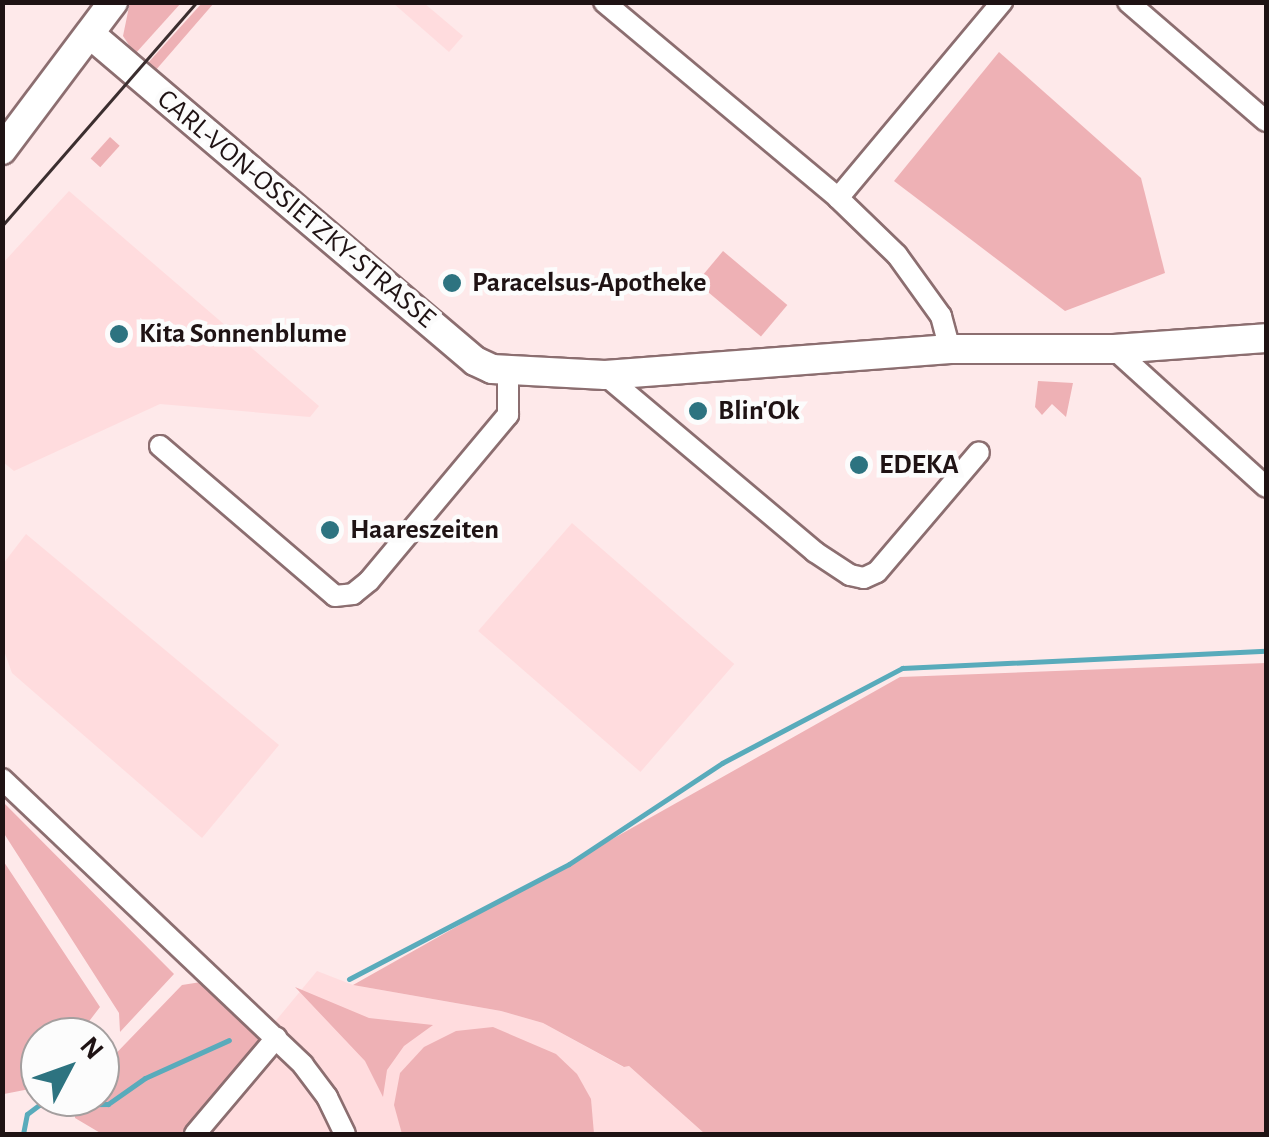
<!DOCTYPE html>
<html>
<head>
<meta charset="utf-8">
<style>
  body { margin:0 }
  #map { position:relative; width:1269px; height:1137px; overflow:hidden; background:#fee9ea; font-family:"Alegreya Sans",sans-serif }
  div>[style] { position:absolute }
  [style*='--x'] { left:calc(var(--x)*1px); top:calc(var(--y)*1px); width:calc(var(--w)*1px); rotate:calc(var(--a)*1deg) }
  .built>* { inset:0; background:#ffdcde; transform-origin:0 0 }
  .green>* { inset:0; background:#eeb1b5; transform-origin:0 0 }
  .stream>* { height:5px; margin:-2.5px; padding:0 2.5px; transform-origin:2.5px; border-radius:2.5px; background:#59abbb }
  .roads { filter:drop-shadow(2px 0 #8c6e70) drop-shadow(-2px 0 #8c6e70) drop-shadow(0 2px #8c6e70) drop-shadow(0 -2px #8c6e70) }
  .street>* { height:20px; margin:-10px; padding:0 10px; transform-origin:10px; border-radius:10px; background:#fff }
  .secondary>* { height:28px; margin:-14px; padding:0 14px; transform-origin:14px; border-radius:14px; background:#fff }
  .tram>* { height:2.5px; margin:-1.25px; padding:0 1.25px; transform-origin:1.25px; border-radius:1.25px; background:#3b2e2f }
  .dots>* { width:28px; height:28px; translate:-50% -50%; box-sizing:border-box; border:5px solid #fcfcfc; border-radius:50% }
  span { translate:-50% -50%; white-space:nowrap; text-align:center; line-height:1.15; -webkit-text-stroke:9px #fcfcfc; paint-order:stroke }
  .street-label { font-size:28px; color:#1f1314 }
  .poi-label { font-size:28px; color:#1f1314; font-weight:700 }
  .left { translate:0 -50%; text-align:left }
  .frame { position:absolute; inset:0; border:5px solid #1f1314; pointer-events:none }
  .north { position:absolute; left:20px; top:1017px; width:100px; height:100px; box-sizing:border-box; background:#fcfcfc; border:2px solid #a49f9f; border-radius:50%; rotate:49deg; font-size:28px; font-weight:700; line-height:40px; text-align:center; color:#1f1314 }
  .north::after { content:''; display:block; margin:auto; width:35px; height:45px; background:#2d7380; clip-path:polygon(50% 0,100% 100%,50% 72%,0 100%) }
</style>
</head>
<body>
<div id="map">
  <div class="built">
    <i style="clip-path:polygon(393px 3px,424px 3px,463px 36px,449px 52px)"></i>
    <i style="clip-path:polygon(69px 191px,319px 406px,310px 417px,160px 404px,14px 471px,3px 462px,3px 263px)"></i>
    <i style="left:572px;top:523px;width:215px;height:143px;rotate:41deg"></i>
    <i style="clip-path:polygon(26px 534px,279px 745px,202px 838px,12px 673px,3px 648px,3px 564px)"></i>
    <i style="clip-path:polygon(317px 971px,353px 985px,501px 1011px,543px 1023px,623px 1067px,629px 1066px,705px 1134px,182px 1134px)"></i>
  </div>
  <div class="green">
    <i style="clip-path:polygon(130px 2px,181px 3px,135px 54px,123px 36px)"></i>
    <i style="clip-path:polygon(202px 3px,214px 3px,155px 71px,147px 64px)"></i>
    <i style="clip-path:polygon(999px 52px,1141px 178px,1165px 273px,1065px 311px,894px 181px)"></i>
    <i style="left:110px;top:137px;width:13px;height:29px;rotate:42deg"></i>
    <i style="left:723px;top:251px;width:84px;height:41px;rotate:40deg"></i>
    <i style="clip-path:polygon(1038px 381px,1073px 383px,1066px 417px,1052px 404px,1042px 415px,1035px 407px)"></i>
    <i style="clip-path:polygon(1266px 663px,1266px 1134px,705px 1134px,629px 1066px,624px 1067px,543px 1023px,501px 1011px,353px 985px,900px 677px)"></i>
    <i style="clip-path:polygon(3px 802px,174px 974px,120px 1032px,119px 1013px,3px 832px)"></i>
    <i style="clip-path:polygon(2px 859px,100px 1007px,77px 1037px,40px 1037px,40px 1087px,4px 1094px)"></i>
    <i style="clip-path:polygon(201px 982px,263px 1037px,182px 1134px,102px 1134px,75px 1118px,75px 1097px,100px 1097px,100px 1070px,182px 985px)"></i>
    <i style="clip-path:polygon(295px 987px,369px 1018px,433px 1025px,404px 1046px,387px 1070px,383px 1097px,365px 1061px)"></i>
    <i style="clip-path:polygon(493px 1027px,556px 1054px,577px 1074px,591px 1099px,594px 1134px,402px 1134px,394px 1105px,400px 1073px,424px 1047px,456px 1031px)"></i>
  </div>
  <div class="stream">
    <i style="--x:349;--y:979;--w:248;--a:-27.6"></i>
    <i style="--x:569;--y:864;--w:183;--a:-33.4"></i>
    <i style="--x:722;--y:763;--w:204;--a:-27.8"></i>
    <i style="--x:902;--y:668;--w:364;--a:-2.7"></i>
    <i style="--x:23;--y:1134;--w:20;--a:-79"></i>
    <i style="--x:27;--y:1114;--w:15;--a:-37"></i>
    <i style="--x:39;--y:1105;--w:69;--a:-0.8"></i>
    <i style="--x:108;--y:1104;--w:45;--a:-35.1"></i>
    <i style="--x:145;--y:1078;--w:92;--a:-24.3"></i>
  </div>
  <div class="roads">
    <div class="street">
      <i style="--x:604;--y:2;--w:305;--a:39.9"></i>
      <i style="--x:838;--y:198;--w:82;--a:44"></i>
      <i style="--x:897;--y:255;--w:75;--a:54.2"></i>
      <i style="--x:941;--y:316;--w:34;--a:75"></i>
      <i style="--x:1128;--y:2;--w:182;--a:40.8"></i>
      <i style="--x:838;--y:198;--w:256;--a:-50.1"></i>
      <i style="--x:1114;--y:349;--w:205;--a:42.2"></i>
      <i style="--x:605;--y:375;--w:275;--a:40.1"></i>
      <i style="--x:815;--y:552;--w:42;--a:33.3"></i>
      <i style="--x:850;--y:575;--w:14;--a:12"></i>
      <i style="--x:864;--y:578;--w:14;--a:-25"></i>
      <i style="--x:877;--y:572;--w:157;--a:-49.6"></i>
      <i style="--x:160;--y:446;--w:230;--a:40.6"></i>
      <i style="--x:335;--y:596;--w:18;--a:-6"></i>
      <i style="--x:353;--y:594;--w:21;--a:-39"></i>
      <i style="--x:369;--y:581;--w:217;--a:-50.1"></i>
      <i style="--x:508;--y:415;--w:41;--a:-90"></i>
      <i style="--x:2;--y:779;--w:415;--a:43.5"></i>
      <i style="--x:303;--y:1065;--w:40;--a:53"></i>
      <i style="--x:327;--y:1097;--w:41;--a:64.1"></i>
      <i style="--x:195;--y:1134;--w:126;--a:-49.8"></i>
    </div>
    <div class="secondary">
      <i style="--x:90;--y:34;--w:505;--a:40.34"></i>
      <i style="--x:475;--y:361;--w:19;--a:25"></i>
      <i style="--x:492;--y:369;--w:113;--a:3"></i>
      <i style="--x:605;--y:375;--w:346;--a:-4.3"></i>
      <i style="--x:950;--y:349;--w:164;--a:0"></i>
      <i style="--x:1114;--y:349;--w:152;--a:-4.1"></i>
      <i style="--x:2;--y:150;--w:185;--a:-53.1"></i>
    </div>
  </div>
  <div class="tram">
    <i style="--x:2;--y:226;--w:297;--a:-49"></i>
  </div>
  <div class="dots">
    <i style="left:452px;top:283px;background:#2d7380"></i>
    <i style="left:119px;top:334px;background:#2d7380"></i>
    <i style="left:698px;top:411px;background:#2d7380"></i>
    <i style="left:859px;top:465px;background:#2d7380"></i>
    <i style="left:330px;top:530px;background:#2d7380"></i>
  </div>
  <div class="street-label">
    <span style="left:296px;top:209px;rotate:40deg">CARL-VON-OSSIETZKY-STRASSE</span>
  </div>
  <div class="poi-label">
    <span class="left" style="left:472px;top:283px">Paracelsus-Apotheke</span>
    <span class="left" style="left:139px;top:334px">Kita Sonnenblume</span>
    <span class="left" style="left:718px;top:411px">Blin'Ok</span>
    <span class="left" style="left:879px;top:465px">EDEKA</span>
    <span class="left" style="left:350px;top:530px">Haareszeiten</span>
  </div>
  <div class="frame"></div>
  <div class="north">N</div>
</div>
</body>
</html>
